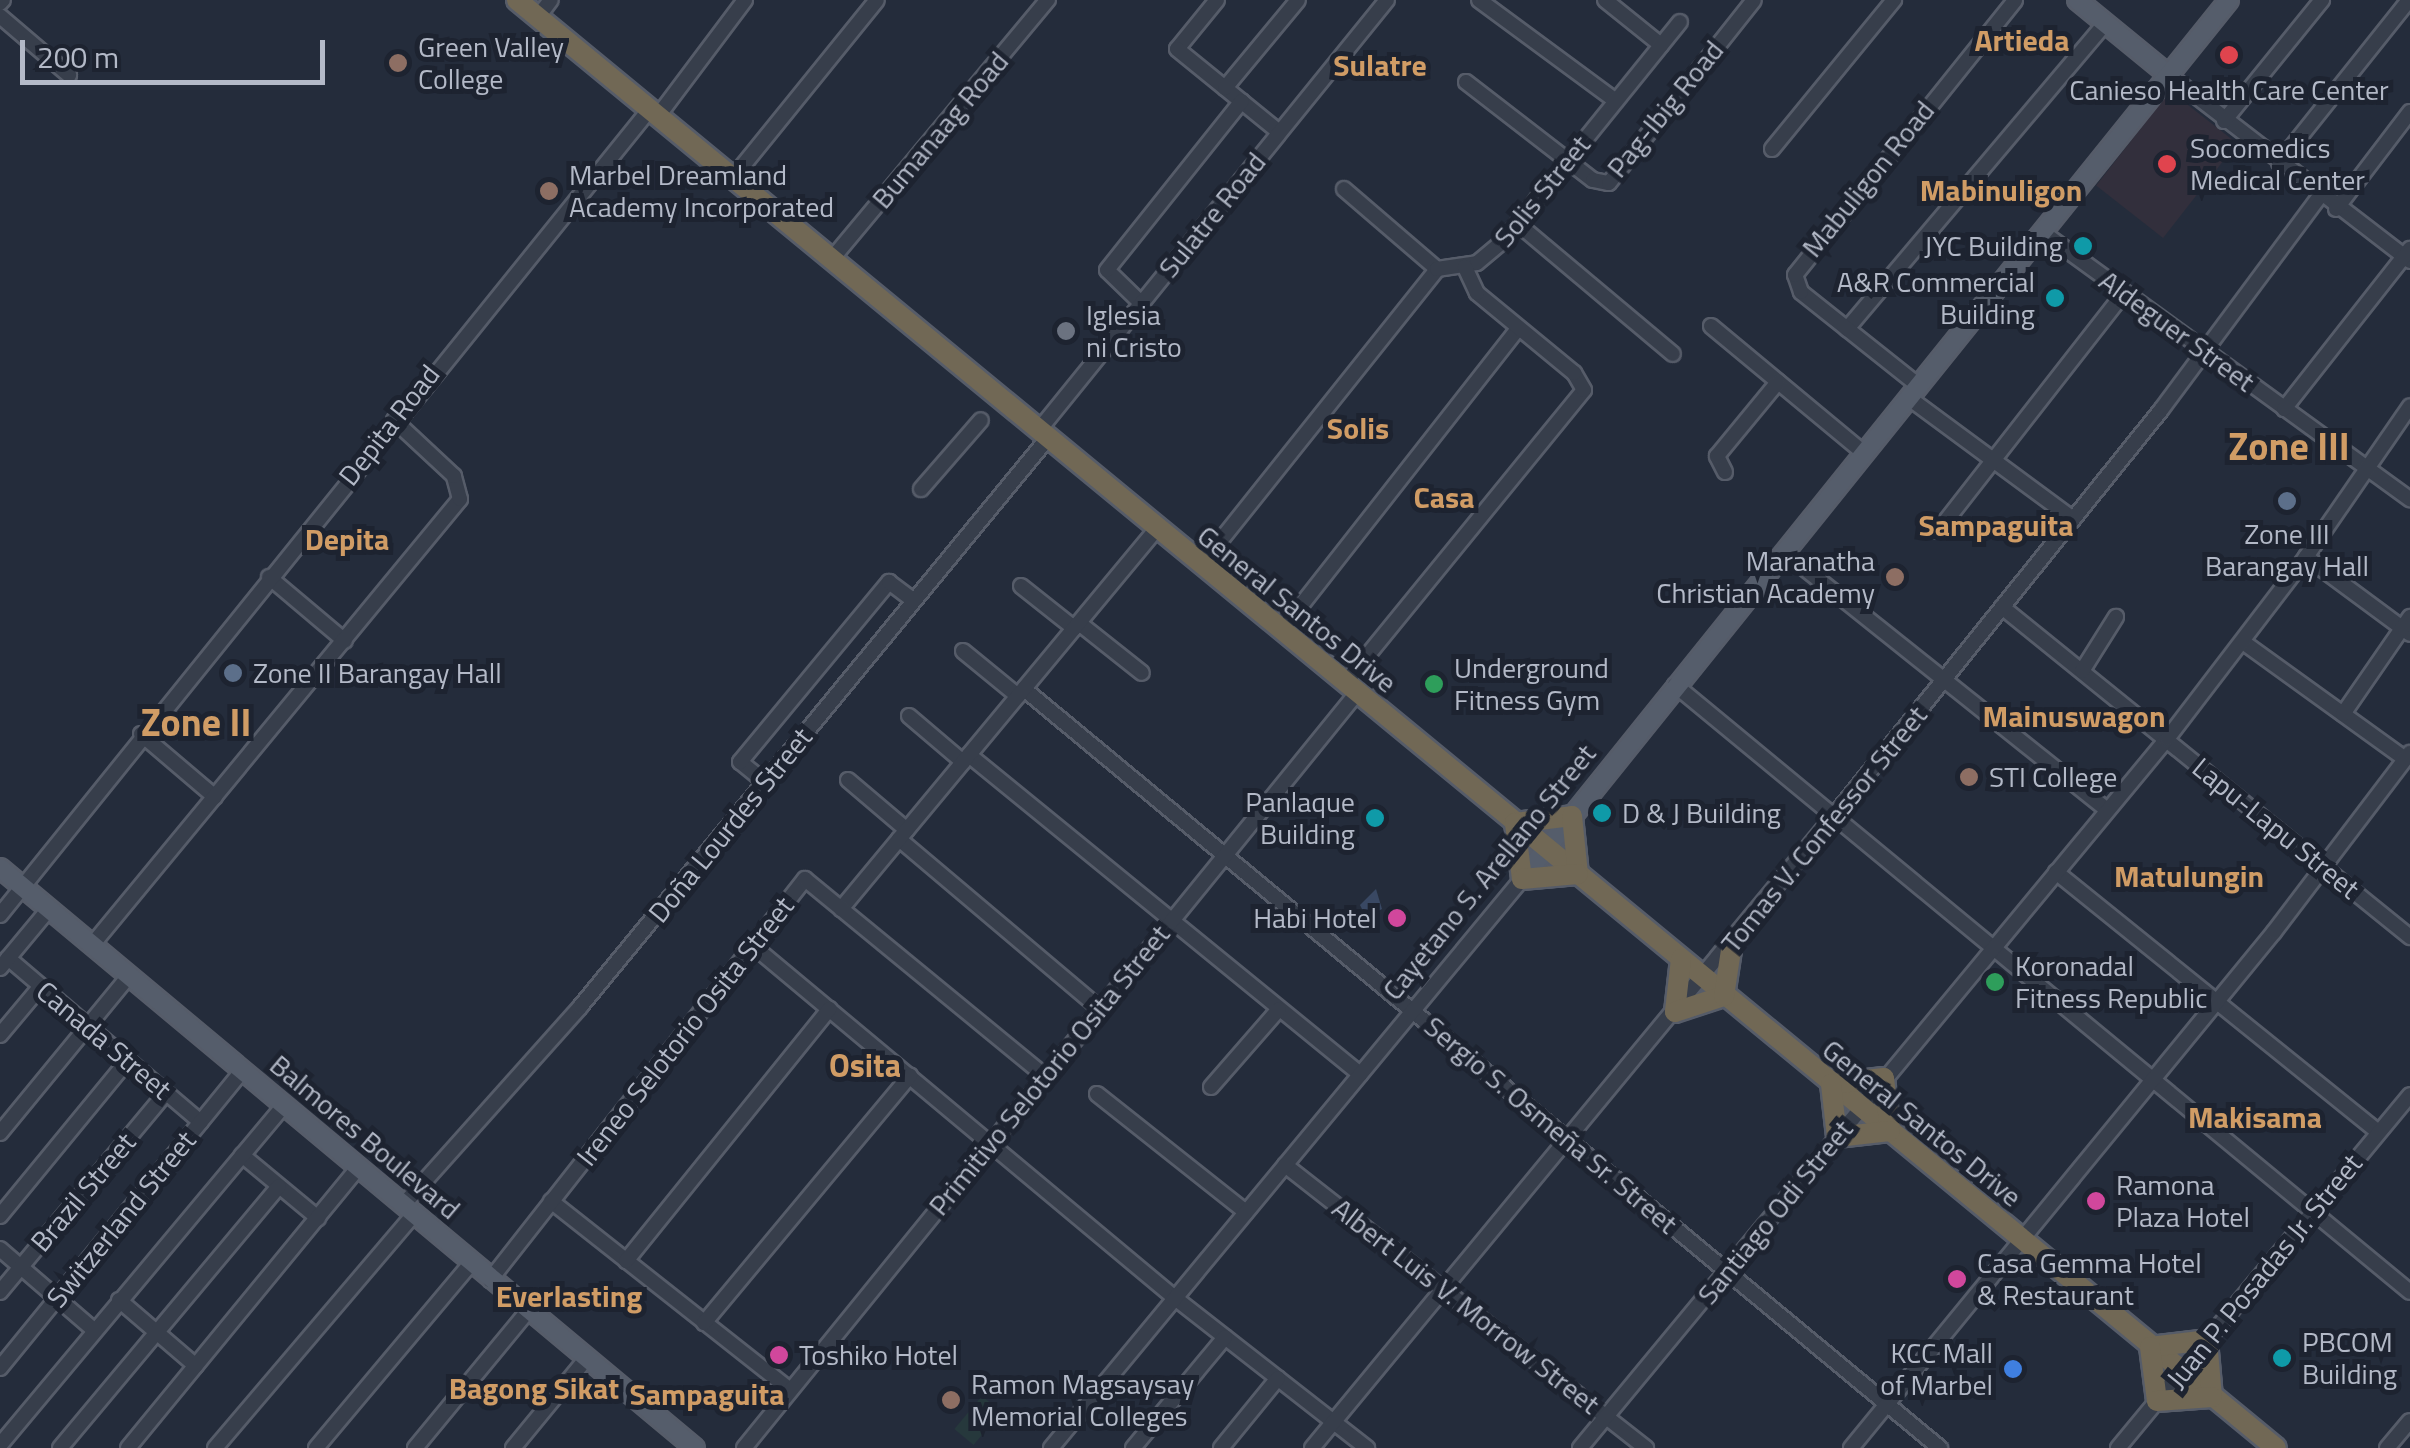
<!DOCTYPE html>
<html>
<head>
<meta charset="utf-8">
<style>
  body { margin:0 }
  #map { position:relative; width:2410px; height:1448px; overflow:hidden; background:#242c3b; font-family:"Titillium Web",sans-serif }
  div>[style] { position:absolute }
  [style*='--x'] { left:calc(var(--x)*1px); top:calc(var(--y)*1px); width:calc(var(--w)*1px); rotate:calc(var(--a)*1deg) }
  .medical>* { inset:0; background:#322f3c; transform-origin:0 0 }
  .green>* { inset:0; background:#26383c; transform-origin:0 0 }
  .water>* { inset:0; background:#394863 }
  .roads { filter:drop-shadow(2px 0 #565c69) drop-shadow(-2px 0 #565c69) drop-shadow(0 2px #565c69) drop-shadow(0 -2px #565c69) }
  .minor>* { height:14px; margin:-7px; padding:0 7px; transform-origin:7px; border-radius:7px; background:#373e4b }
  .major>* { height:18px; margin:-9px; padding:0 9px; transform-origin:9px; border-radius:9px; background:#555d6b }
  .highway>* { height:20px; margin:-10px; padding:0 10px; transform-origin:10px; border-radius:10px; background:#716855 }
  .dots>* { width:28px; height:28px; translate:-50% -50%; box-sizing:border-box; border:5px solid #1d2330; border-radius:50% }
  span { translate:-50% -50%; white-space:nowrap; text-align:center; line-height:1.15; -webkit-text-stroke:10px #1d2330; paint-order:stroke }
  .poi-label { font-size:28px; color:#b3b9c7 }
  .left { translate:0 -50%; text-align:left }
  .right { translate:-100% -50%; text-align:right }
  .street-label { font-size:28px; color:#b3b9c7 }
  .neighbourhood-label { font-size:30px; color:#d09c65; font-weight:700 }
  .quarter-label { font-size:32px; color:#d09c65; font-weight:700 }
  .district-label { font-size:38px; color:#d09c65; font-weight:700 }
  .scale { position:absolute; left:20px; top:40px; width:305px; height:45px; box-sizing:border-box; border:5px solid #b3b9c7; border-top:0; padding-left:12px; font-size:30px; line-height:35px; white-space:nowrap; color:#b3b9c7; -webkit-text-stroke:8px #1d2330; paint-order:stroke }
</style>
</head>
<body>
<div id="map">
  <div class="medical">
    <i style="left:2170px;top:91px;width:85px;height:120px;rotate:38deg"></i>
  </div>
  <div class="green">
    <i style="left:982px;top:1396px;width:25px;height:43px;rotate:40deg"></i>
  </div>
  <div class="water">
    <i style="clip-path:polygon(1376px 889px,1382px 909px,1366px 917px,1360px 905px)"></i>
  </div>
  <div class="roads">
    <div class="minor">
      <i style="--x:1217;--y:0;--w:63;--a:129.2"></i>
      <i style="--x:1177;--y:49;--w:132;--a:39.1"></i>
      <i style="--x:1479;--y:0;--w:170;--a:36.4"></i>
      <i style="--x:1605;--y:0;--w:72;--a:38.8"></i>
      <i style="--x:0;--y:3;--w:4;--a:-45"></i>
      <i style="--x:0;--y:16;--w:91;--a:40.5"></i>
      <i style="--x:538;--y:17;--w:21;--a:-53"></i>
      <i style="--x:2170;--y:76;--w:303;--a:37.6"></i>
      <i style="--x:1466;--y:82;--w:160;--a:37.7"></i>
      <i style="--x:1593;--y:180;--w:16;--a:11"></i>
      <i style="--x:1609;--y:183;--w:233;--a:-51.6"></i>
      <i style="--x:1225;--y:88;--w:114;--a:-50.3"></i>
      <i style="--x:658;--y:116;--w:145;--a:-53.1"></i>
      <i style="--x:2224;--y:121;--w:156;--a:-51"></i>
      <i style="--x:1772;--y:149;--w:193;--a:-50.7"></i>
      <i style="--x:2279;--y:163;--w:208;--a:-51.4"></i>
      <i style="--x:732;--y:179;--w:230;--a:-51"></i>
      <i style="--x:1344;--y:189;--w:123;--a:40.7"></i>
      <i style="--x:2336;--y:209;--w:122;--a:-52.7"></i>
      <i style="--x:1518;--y:224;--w:202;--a:40"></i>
      <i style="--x:2042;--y:232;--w:455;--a:36"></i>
      <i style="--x:831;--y:260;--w:339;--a:-50.2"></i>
      <i style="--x:1141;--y:303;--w:47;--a:-135.9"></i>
      <i style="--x:1107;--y:270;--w:216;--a:-51.4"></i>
      <i style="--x:1711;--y:326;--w:199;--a:39.7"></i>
      <i style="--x:1847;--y:329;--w:401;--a:-49.8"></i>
      <i style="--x:1919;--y:386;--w:151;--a:-141.5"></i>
      <i style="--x:1801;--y:292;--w:18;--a:-109"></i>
      <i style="--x:1795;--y:275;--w:352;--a:-51.3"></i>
      <i style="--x:1909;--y:398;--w:204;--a:36.4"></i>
      <i style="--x:2284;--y:409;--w:204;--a:-51.8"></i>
      <i style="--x:1039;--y:430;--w:553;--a:-51.02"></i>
      <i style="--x:1725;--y:472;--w:18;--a:-117"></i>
      <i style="--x:1717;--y:456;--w:96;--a:-50.5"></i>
      <i style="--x:921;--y:489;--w:91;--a:-49"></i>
      <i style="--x:1938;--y:531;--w:302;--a:-52"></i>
      <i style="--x:1784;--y:552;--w:413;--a:38.6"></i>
      <i style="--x:2306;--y:557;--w:129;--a:36.5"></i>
      <i style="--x:1201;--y:565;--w:379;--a:-51.4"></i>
      <i style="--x:1437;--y:269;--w:40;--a:-8.5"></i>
      <i style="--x:1477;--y:263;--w:35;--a:-40"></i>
      <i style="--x:1504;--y:240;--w:280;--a:-51.1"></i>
      <i style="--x:269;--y:577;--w:99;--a:40.1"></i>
      <i style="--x:1021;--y:586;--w:68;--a:38.4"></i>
      <i style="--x:2002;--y:607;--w:525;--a:38.97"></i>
      <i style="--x:1079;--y:623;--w:80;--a:38.4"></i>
      <i style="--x:1281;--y:631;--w:385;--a:-51.9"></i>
      <i style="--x:2243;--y:642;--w:200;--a:35.8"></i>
      <i style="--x:963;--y:651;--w:71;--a:39.3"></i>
      <i style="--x:2082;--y:671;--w:64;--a:-57.8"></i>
      <i style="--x:1345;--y:683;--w:378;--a:-50.8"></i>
      <i style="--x:1584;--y:390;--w:20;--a:-120"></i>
      <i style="--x:1574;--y:373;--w:126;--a:-140.5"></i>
      <i style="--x:1477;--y:293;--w:29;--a:-115"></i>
      <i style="--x:1675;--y:685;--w:953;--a:39.55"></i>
      <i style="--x:1024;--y:689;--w:1190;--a:39.65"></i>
      <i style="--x:2343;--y:714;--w:118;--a:-55.4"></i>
      <i style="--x:909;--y:716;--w:71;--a:40.4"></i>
      <i style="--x:141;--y:734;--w:97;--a:40.4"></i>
      <i style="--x:969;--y:755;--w:505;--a:39.21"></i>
      <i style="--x:848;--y:780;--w:77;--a:40.3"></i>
      <i style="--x:765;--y:782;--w:32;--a:-141"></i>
      <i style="--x:740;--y:762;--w:234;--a:-50.4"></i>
      <i style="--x:889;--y:582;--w:31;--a:37"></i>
      <i style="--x:899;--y:839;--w:262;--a:40.2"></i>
      <i style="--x:2056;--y:872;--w:414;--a:38.9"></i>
      <i style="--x:841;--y:909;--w:494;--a:-50.3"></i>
      <i style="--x:0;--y:915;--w:1035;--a:-51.12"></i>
      <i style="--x:92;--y:945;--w:578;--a:-50.47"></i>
      <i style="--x:460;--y:499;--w:24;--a:-105"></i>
      <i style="--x:454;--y:476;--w:82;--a:-137"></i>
      <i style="--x:752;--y:945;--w:551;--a:39.85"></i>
      <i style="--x:1175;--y:1298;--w:244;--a:38"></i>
      <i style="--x:8;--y:958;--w:253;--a:40.4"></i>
      <i style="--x:0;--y:968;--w:77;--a:-50.3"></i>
      <i style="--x:0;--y:1035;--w:64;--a:-50.1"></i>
      <i style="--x:1211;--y:1087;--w:103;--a:-48.9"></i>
      <i style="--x:1097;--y:1094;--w:190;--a:38.4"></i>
      <i style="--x:0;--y:1133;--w:203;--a:-50.6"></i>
      <i style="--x:242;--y:1155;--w:99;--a:39.7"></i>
      <i style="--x:1285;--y:1165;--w:459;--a:38.1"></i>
      <i style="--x:551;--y:1201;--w:305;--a:38.3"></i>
      <i style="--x:404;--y:1204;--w:264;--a:-48.2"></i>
      <i style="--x:580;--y:1007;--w:737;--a:-50.56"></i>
      <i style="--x:0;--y:1216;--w:202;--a:-50.6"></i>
      <i style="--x:0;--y:1249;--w:124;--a:40.8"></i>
      <i style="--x:626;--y:1261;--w:324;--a:-51.1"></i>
      <i style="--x:490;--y:1280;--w:510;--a:-51.85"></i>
      <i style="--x:805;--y:879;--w:309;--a:39.4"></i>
      <i style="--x:0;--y:1292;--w:259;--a:-50.2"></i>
      <i style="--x:119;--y:1300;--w:101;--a:40.6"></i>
      <i style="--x:704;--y:1323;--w:322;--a:-50.2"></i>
      <i style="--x:0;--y:1368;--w:383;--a:-50.8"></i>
      <i style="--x:0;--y:1445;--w:443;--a:-50.1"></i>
      <i style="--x:60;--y:1448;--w:341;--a:-50.1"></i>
      <i style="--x:128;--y:1448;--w:364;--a:-50.6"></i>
      <i style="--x:215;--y:1448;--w:307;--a:-49.6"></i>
      <i style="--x:316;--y:1448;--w:241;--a:-50"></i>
      <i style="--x:415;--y:1448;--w:178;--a:-50.5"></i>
      <i style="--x:513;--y:1448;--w:115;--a:-50.6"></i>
      <i style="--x:744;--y:1448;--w:973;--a:-50.93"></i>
      <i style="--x:1051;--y:1448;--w:739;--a:-50.38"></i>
      <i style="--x:1133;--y:1448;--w:144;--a:-50.3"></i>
      <i style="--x:1221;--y:1448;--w:90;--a:-50.8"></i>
      <i style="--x:1312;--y:1448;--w:820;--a:-50.45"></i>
      <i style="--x:1834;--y:816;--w:521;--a:-51.15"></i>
      <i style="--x:2161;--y:410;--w:265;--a:-53.4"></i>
      <i style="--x:1580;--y:1448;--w:920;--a:-50.38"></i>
      <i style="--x:2167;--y:739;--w:229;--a:-52.6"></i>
      <i style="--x:2306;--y:557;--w:183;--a:-55.4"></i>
      <i style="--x:1851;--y:1448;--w:667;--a:-50.66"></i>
      <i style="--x:2274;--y:932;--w:225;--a:-52.8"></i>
      <i style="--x:2118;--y:1448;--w:458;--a:-50.4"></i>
      <i style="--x:2387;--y:1448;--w:35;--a:-50"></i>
    </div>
    <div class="major">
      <i style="--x:2077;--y:0;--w:120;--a:39.3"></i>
      <i style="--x:0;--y:868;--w:905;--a:39.85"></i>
      <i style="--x:1522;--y:879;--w:1128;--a:-51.19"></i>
    </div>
    <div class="highway">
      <i style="--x:517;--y:0;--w:2278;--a:39.46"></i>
      <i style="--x:1515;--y:823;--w:57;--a:-7"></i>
      <i style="--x:1572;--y:816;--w:58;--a:84.1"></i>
      <i style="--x:1515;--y:823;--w:56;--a:82.9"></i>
      <i style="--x:1522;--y:879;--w:56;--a:-5.1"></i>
      <i style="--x:1681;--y:959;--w:53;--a:96.5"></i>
      <i style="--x:1675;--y:1012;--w:52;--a:-18.1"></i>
      <i style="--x:1724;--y:996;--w:53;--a:-81.3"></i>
      <i style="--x:1831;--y:1084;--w:53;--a:-6.5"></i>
      <i style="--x:1884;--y:1078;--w:53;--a:83.5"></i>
      <i style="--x:1831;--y:1084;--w:53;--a:83.5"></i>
      <i style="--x:1837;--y:1137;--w:53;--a:-6.5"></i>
      <i style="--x:2150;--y:1347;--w:57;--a:-7"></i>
      <i style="--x:2207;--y:1340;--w:57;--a:85"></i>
      <i style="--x:2150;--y:1347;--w:54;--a:82.6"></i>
      <i style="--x:2157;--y:1401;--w:55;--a:-4.2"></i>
    </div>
  </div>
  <div class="dots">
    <i style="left:2229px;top:55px;background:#e0444e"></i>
    <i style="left:398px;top:63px;background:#8d6e63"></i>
    <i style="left:2167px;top:164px;background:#e0444e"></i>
    <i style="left:549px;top:191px;background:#8d6e63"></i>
    <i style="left:2083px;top:246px;background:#0f9aa8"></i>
    <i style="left:2055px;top:298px;background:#0f9aa8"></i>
    <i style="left:1066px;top:331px;background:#6b7280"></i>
    <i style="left:2287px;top:501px;background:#5c6f8a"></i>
    <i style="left:1895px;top:577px;background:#8d6e63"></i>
    <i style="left:233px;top:673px;background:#5c6f8a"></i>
    <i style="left:1434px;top:684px;background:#2e9e5b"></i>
    <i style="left:1969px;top:777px;background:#8d6e63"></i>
    <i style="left:1602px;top:813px;background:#0f9aa8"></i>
    <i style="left:1375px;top:818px;background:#0f9aa8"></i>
    <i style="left:1397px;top:918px;background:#d1479c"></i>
    <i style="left:1995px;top:982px;background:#2e9e5b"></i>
    <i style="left:2096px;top:1201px;background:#d1479c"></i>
    <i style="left:1957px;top:1279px;background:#d1479c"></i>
    <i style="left:779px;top:1355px;background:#d1479c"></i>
    <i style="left:2282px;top:1358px;background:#0f9aa8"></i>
    <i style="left:2013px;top:1369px;background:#3f7fe0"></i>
    <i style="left:951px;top:1400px;background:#8d6e63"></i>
  </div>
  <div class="poi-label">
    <span class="left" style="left:418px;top:63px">Green Valley<br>College</span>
    <span style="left:2229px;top:90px">Canieso Health Care Center</span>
    <span class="left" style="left:2190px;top:164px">Socomedics<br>Medical Center</span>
    <span class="left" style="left:569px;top:191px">Marbel Dreamland<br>Academy Incorporated</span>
    <span class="right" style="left:2063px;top:246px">JYC Building</span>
    <span class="right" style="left:2035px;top:298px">A&amp;R Commercial<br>Building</span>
    <span class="left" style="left:1086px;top:331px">Iglesia<br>ni Cristo</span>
    <span style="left:2287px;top:550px">Zone III<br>Barangay Hall</span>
    <span class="right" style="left:1875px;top:577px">Maranatha<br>Christian Academy</span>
    <span class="left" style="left:1454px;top:684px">Underground<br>Fitness Gym</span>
    <span class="left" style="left:253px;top:673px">Zone II Barangay Hall</span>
    <span class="left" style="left:1989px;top:777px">STI College</span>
    <span class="right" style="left:1355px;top:818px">Panlaque<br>Building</span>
    <span class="left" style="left:1622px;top:813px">D &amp; J Building</span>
    <span class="right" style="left:1377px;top:918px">Habi Hotel</span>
    <span class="left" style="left:2015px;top:982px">Koronadal<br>Fitness Republic</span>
    <span class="left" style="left:2116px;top:1201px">Ramona<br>Plaza Hotel</span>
    <span class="left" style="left:1977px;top:1279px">Casa Gemma Hotel<br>&amp; Restaurant</span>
    <span class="left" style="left:2302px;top:1358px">PBCOM<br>Building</span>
    <span class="right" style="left:1993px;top:1369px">KCC Mall<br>of Marbel</span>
    <span class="left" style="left:799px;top:1355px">Toshiko Hotel</span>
    <span class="left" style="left:971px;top:1400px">Ramon Magsaysay<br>Memorial Colleges</span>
  </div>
  <div class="street-label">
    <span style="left:1665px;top:109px;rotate:-51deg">Pag-Ibig Road</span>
    <span style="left:940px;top:130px;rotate:-50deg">Bumanaag Road</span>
    <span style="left:1868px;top:179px;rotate:-51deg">Mabuligon Road</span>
    <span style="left:1542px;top:191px;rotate:-51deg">Solis Street</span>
    <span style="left:1212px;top:215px;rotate:-51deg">Sulatre Road</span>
    <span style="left:2177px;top:331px;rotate:36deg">Aldeguer Street</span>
    <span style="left:389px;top:425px;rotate:-52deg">Depita Road</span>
    <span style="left:1297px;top:609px;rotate:39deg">General Santos Drive</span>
    <span style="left:730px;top:825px;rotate:-51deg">Doña Lourdes Street</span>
    <span style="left:2276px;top:828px;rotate:39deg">Lapu-Lapu Street</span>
    <span style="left:1824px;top:829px;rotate:-51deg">Tomas V. Confessor Street</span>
    <span style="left:1489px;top:872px;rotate:-51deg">Cayetano S. Arellano Street</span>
    <span style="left:685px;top:1031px;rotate:-52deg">Ireneo Selotorio Osita Street</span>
    <span style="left:104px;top:1040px;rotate:40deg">Canada Street</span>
    <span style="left:1049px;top:1070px;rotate:-51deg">Primitivo Selotorio Osita Street</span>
    <span style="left:1922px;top:1123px;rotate:39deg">General Santos Drive</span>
    <span style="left:1551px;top:1125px;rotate:40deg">Sergio S. Osmeña Sr. Street</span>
    <span style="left:365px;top:1137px;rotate:40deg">Balmores Boulevard</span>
    <span style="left:83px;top:1192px;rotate:-50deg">Brazil Street</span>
    <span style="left:1775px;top:1212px;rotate:-51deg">Santiago Odi Street</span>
    <span style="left:121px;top:1219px;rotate:-51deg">Switzerland Street</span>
    <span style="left:2264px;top:1271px;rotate:-51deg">Juan P. Posadas Jr. Street</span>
    <span style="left:1466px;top:1306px;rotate:38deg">Albert Luis V. Morrow Street</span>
  </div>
  <div class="neighbourhood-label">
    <span style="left:2022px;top:40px">Artieda</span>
    <span style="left:1380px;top:65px">Sulatre</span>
    <span style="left:2001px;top:190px">Mabinuligon</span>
    <span style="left:1358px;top:428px">Solis</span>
    <span style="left:1444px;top:497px">Casa</span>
    <span style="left:1996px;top:525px">Sampaguita</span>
    <span style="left:347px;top:539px">Depita</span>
    <span style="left:2074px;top:716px">Mainuswagon</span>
    <span style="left:2189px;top:876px">Matulungin</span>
    <span style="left:2255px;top:1117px">Makisama</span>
    <span style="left:569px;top:1296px">Everlasting</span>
    <span style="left:534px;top:1388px">Bagong Sikat</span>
    <span style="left:707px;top:1394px">Sampaguita</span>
  </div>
  <div class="quarter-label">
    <span style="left:865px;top:1065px">Osita</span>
  </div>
  <div class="district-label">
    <span style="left:2289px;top:447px">Zone III</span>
    <span style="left:196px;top:723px">Zone II</span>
  </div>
  <div class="scale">200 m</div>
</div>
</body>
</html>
